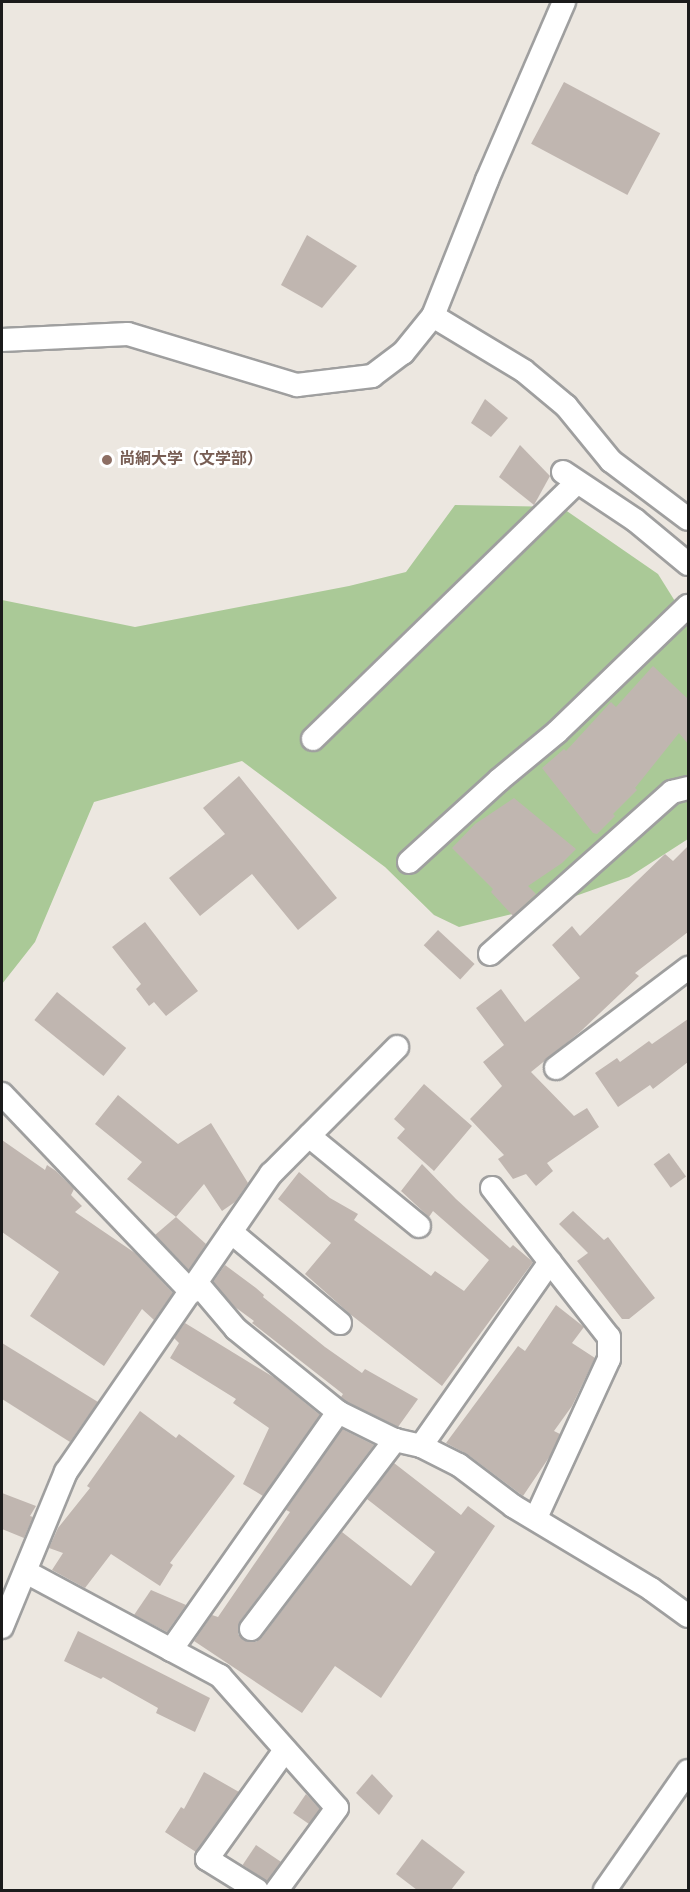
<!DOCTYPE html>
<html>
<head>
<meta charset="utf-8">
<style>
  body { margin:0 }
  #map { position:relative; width:690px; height:1892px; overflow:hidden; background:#ece7e0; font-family:"Sofia Sans Condensed","Noto Sans JP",sans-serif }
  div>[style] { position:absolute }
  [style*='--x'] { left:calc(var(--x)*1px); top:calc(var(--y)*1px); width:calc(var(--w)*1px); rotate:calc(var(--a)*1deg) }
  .forest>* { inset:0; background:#aac997 }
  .building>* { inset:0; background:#c0b6b0; transform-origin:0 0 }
  .roads { filter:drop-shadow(2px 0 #9f9f9f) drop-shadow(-2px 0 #9f9f9f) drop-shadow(0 2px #9f9f9f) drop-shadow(0 -2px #9f9f9f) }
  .minor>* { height:22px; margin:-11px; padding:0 11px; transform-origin:11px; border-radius:11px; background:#fff }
  .dots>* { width:16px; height:16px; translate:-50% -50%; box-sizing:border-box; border:3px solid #fff; border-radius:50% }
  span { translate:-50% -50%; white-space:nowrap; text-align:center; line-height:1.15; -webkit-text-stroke:6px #fff; paint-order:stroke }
  .education-label { font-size:16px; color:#785e54; font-weight:700 }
  .left { translate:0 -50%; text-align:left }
  .frame { position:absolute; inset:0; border:3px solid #1b1b1b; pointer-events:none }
</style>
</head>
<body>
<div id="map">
  <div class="forest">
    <i style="clip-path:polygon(455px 505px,561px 507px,658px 574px,688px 622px,688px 839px,629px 877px,553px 904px,459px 927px,434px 915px,385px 867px,242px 761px,94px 802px,35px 942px,2px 984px,2px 600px,135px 627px,349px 586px,406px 572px)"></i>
  </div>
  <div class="building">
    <i style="left:564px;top:82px;width:109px;height:70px;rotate:28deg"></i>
    <i style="clip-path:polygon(307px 235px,357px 266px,322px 308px,281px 285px)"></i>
    <i style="clip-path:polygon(485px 399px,508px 418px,491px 437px,471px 423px)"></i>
    <i style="clip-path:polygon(520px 445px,550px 476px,534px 505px,499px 477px)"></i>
    <i style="clip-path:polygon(653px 666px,688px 699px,688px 744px,679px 733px,635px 788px,637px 790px,613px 814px,615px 816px,597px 834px,593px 833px,542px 768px,564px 749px,566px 751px,611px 702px,616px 707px)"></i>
    <i style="clip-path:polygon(239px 776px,337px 898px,298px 930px,252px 874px,200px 916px,169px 878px,225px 834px,203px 808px)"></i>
    <i style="clip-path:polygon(514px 798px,576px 849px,562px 863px,528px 886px,536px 894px,513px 916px,491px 892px,493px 889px,452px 848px,475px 824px)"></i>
    <i style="clip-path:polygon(688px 846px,688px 932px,635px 973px,639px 976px,580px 1032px,531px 1072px,574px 1116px,587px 1108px,599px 1127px,547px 1163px,553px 1171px,536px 1186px,526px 1174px,513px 1179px,498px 1159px,504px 1155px,470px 1119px,502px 1086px,483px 1062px,504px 1045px,476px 1008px,501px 989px,525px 1022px,580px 978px,552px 945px,572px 926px,580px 936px,665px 854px,673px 861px)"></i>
    <i style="clip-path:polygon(145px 922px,198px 991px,166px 1016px,154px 1002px,149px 1006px,136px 989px,141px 984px,112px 947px)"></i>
    <i style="left:438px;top:930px;width:50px;height:21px;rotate:43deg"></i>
    <i style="left:57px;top:992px;width:89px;height:36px;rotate:39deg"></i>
    <i style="clip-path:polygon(688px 1019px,688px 1062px,653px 1089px,650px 1085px,618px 1107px,595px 1073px,617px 1058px,620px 1062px,649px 1041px,652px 1044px)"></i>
    <i style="clip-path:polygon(424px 1084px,472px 1126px,434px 1171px,397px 1138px,405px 1129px,394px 1119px)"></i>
    <i style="clip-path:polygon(118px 1095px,178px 1144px,211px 1123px,248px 1183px,235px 1202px,222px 1211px,204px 1184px,176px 1217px,127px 1179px,142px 1162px,95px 1124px)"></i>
    <i style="clip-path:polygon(2px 1140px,45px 1170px,47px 1165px,56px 1171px,74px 1189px,71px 1195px,82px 1206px,75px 1212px,135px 1253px,173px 1293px,154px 1320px,142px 1309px,104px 1366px,30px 1316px,59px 1272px,2px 1232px)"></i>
    <i style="left:669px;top:1153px;width:29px;height:19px;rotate:54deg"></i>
    <i style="clip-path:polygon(422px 1164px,456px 1199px,510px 1248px,513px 1245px,533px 1262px,442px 1386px,350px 1314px,305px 1274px,331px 1243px,278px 1199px,299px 1172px,330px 1198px,358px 1214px,354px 1220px,431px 1276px,435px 1271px,464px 1291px,489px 1260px,433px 1211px,429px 1217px,401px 1191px)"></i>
    <i style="clip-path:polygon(573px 1211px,604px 1240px,608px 1237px,655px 1298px,629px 1319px,622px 1319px,577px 1261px,588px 1253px,559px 1224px)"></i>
    <i style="clip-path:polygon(176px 1217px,206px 1244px,189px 1270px,155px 1235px)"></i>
    <i style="clip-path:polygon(225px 1265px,256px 1288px,264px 1295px,263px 1297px,325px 1347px,362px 1373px,365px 1369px,418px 1399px,398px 1427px,345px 1401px,341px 1397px,343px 1394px,252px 1323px,254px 1321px,235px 1307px,213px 1282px)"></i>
    <i style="clip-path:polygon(556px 1305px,584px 1327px,572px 1343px,595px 1358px,572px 1406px,554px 1431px,560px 1434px,550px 1456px,523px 1496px,467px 1454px,446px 1443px,518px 1346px,525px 1351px)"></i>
    <i style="clip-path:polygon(185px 1323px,275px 1378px,320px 1415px,263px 1496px,243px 1484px,269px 1428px,233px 1403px,236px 1399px,170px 1358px,179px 1343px,174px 1338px)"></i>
    <i style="clip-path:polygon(2px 1343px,98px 1402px,70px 1442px,2px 1399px)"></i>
    <i style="clip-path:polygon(140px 1411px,176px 1438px,179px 1434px,235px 1476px,170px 1563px,173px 1565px,160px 1586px,111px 1554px,85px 1588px,52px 1570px,63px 1553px,49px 1548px,58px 1528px,90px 1488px,87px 1486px)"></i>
    <i style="clip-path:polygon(342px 1429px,374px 1445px,240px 1621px,238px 1634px,243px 1640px,256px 1642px,262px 1637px,342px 1532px,411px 1586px,435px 1552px,367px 1499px,394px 1463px,461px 1515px,468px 1506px,495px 1526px,381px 1698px,335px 1666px,302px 1713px,194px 1641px,212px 1615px,218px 1617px,290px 1512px,286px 1510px)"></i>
    <i style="clip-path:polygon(2px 1493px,36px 1506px,30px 1516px,33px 1517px,24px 1538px,2px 1529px)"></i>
    <i style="clip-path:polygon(151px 1590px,186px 1605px,167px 1632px,134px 1615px)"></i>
    <i style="clip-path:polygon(78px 1631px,210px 1698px,195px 1732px,156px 1713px,158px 1708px,103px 1677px,101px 1679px,64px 1661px)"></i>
    <i style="clip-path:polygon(204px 1772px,239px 1792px,196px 1852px,165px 1832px,181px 1807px,184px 1809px)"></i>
    <i style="clip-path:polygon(372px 1774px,393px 1796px,379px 1815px,356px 1793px)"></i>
    <i style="clip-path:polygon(306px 1794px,320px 1809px,309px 1824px,293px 1813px)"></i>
    <i style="clip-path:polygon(422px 1839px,465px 1872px,451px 1890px,417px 1890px,396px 1874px)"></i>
    <i style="left:256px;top:1845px;width:30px;height:24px;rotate:34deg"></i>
  </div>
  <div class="roads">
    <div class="minor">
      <i style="--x:433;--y:316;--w:106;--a:31.1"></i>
      <i style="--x:524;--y:371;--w:55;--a:39.8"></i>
      <i style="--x:566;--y:406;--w:71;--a:50.7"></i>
      <i style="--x:611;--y:461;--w:96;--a:37"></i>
      <i style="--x:2;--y:340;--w:126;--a:-2.7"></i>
      <i style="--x:128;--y:334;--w:177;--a:16.8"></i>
      <i style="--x:297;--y:385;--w:76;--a:-6.8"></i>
      <i style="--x:372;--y:376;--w:39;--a:-37"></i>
      <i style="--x:403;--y:353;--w:48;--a:-51"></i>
      <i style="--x:433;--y:316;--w:146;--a:-68.3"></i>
      <i style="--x:487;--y:180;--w:194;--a:-66.6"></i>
      <i style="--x:563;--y:472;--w:87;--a:33.7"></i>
      <i style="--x:635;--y:520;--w:69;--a:39.7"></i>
      <i style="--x:313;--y:739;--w:368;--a:-44.2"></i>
      <i style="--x:409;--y:862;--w:122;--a:-42.3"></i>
      <i style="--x:499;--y:780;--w:75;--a:-39.6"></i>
      <i style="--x:557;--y:732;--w:182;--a:-43.9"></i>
      <i style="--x:490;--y:954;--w:244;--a:-41.7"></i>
      <i style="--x:672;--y:792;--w:16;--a:-14"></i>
      <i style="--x:556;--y:1068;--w:166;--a:-37.1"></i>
      <i style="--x:2;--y:1094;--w:274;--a:46.3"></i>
      <i style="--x:309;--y:1136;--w:142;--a:39.3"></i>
      <i style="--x:492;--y:1188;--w:189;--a:51.9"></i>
      <i style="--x:609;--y:1337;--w:22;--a:90"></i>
      <i style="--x:609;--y:1359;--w:175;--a:114.7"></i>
      <i style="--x:231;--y:1232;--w:142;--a:39.9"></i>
      <i style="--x:197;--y:1283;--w:60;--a:49.7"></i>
      <i style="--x:236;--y:1329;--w:132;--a:39.1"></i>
      <i style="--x:338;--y:1412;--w:64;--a:26.2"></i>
      <i style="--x:395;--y:1440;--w:27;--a:13"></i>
      <i style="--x:421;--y:1446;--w:42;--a:26.6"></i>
      <i style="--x:459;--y:1465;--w:68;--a:37.2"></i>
      <i style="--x:513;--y:1506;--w:161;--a:31"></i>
      <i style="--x:651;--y:1589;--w:46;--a:36.1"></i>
      <i style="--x:421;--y:1446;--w:225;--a:-55"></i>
      <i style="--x:26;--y:1572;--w:220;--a:28.2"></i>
      <i style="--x:220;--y:1676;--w:176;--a:48.4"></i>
      <i style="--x:337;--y:1808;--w:102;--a:126.2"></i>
      <i style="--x:2;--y:1627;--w:168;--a:-67.6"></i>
      <i style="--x:66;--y:1472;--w:362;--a:-55.5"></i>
      <i style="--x:271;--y:1174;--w:179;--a:-45.2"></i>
      <i style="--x:251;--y:1629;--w:238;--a:-52.7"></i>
      <i style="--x:171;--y:1650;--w:291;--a:-54.9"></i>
      <i style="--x:257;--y:1890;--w:59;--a:-148.2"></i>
      <i style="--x:207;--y:1859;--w:134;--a:-54.4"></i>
      <i style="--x:605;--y:1890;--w:145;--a:-55.1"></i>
    </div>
  </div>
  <div class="dots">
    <i style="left:107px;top:460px;background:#8d6e63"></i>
  </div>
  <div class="education-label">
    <span class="left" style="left:119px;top:460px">尚絅大学（文学部）</span>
  </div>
  <div class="frame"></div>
</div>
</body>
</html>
